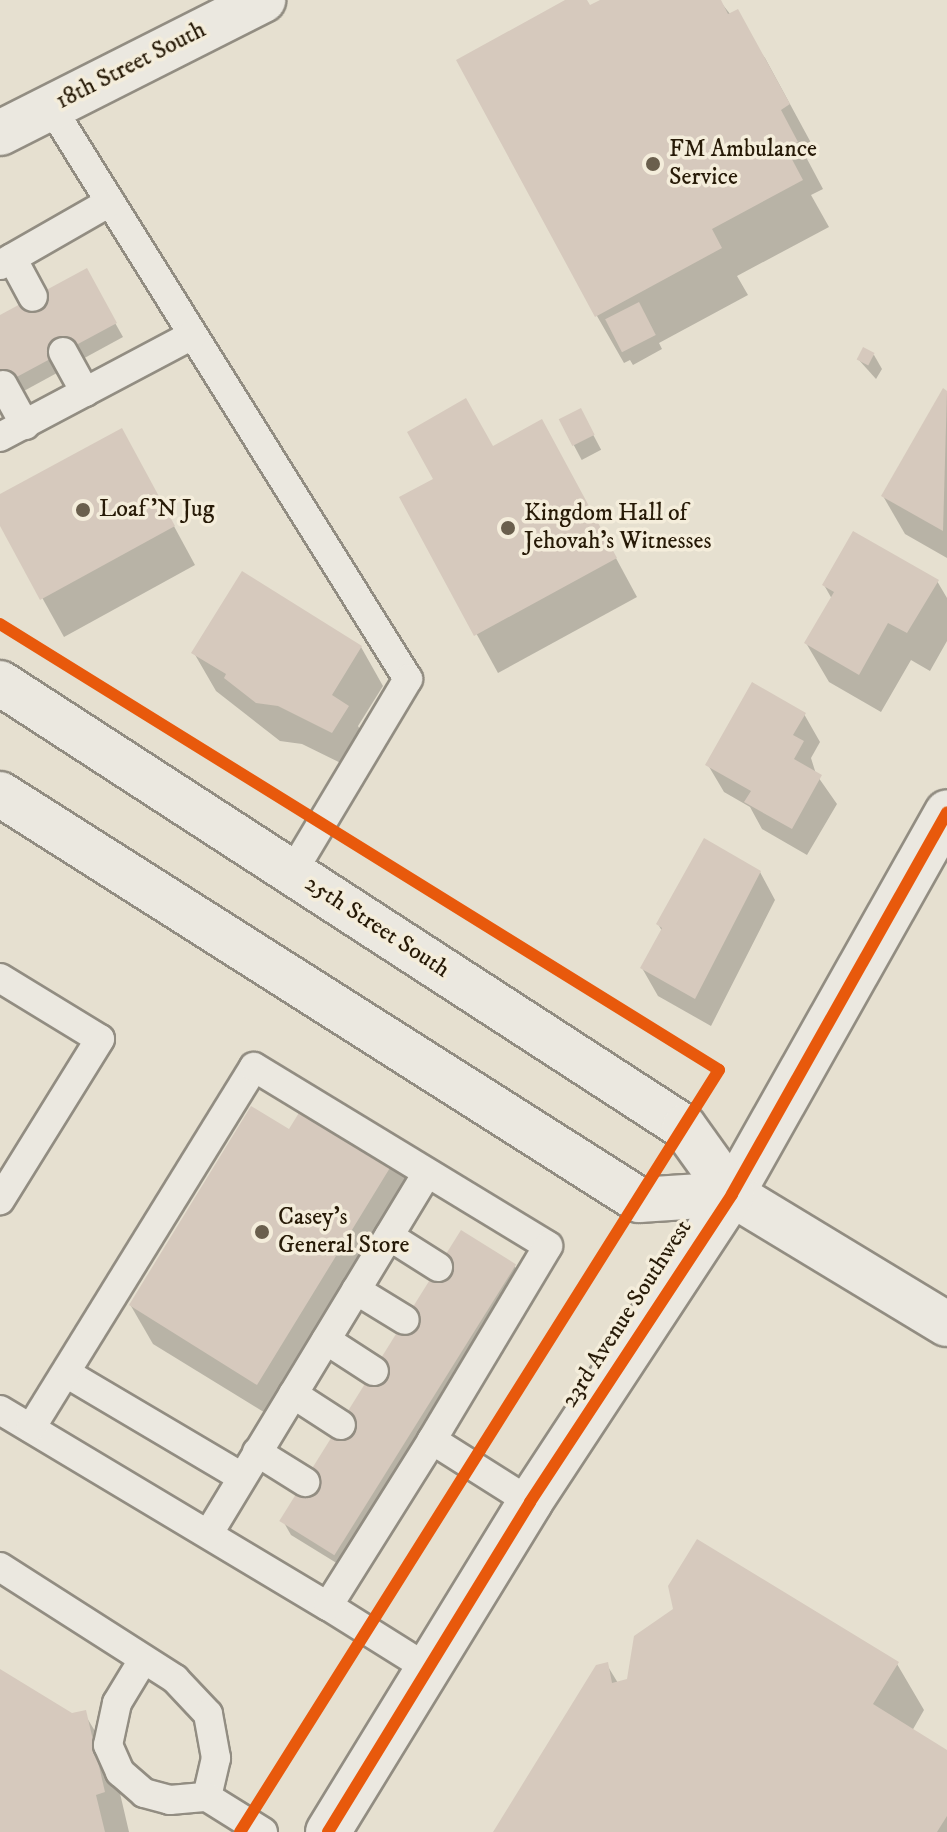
<!DOCTYPE html>
<html>
<head>
<meta charset="utf-8">
<style>
  body { margin:0 }
  #map { position:relative; width:947px; height:1832px; overflow:hidden; background:#e6e0d0; font-family:"IM FELL DW Pica",serif }
  div>[style] { position:absolute }
  [style*='--x'] { left:calc(var(--x)*1px); top:calc(var(--y)*1px); width:calc(var(--w)*1px); rotate:calc(var(--a)*1deg) }
  .shadow>* { inset:0; background:#0003; transform-origin:0 0 }
  .building>* { inset:0; background:#d6c9bd; transform-origin:0 0 }
  .roads { filter:drop-shadow(2px 0 #928d82) drop-shadow(-2px 0 #928d82) drop-shadow(0 2px #928d82) drop-shadow(0 -2px #928d82) }
  .lane>* { height:28px; margin:-14px; padding:0 14px; transform-origin:14px; border-radius:14px; background:#ebe8e0 }
  .street>* { height:44px; margin:-22px; padding:0 22px; transform-origin:22px; border-radius:22px; background:#ebe8e0 }
  .secondary>* { height:44px; margin:-22px; padding:0 22px; transform-origin:22px; border-radius:22px; background:#ebe8e0 }
  .cycleway>* { height:12px; margin:-6px; padding:0 6px; transform-origin:6px; border-radius:6px; background:#e8590c }
  .dots>* { width:22px; height:22px; translate:-50% -50%; box-sizing:border-box; border:4px solid #f4eddb; border-radius:50% }
  span { translate:-50% -50%; white-space:nowrap; text-align:center; line-height:1.15; -webkit-text-stroke:7px #f4eddb; paint-order:stroke }
  .street-label { font-size:24px; color:#271a07 }
  .poi-label { font-size:24px; color:#271a07 }
  .left { translate:0 -50%; text-align:left }
</style>
</head>
<body>
<div id="map">
  <div class="shadow">
    <i style="clip-path:polygon(569px 0,585px 0,590px 8px,604px 0,719px 0,765px 58px,816px 152px,806px 157px,823px 189px,811px 195px,829px 227px,737px 276px,748px 295px,659px 343px,662px 349px,633px 365px,630px 360px,624px 363px,597px 316px,458px 61px)"></i>
    <i style="clip-path:polygon(86px 271px,123px 337px,0 404px,0 318px)"></i>
    <i style="clip-path:polygon(874px 355px,882px 369px,876px 379px,858px 359px)"></i>
    <i style="clip-path:polygon(944px 391px,947px 393px,947px 558px,905px 534px,883px 496px)"></i>
    <i style="left:580px;top:410px;width:45px;height:22px;rotate:62deg"></i>
    <i style="clip-path:polygon(492px 449px,563px 460px,637px 597px,498px 673px,402px 498px)"></i>
    <i style="clip-path:polygon(143px 469px,195px 565px,64px 637px,0 522px,0 497px)"></i>
    <i style="clip-path:polygon(937px 581px,947px 598px,947px 641px,930px 671px,911px 660px,881px 712px,829px 682px,806px 643px,832px 599px,824px 585px)"></i>
    <i style="clip-path:polygon(361px 647px,383px 686px,358px 726px,369px 746px,355px 770px,302px 744px,280px 741px,216px 691px,194px 653px)"></i>
    <i style="clip-path:polygon(804px 714px,820px 742px,811px 758px,816px 774px,837px 804px,807px 855px,762px 829px,750px 807px,724px 792px,708px 765px)"></i>
    <i style="clip-path:polygon(760px 872px,775px 900px,711px 1026px,658px 996px,642px 968px,662px 931px,658px 924px)"></i>
    <i style="clip-path:polygon(290px 1132px,395px 1160px,417px 1198px,280px 1422px,153px 1344px,131px 1306px)"></i>
    <i style="clip-path:polygon(514px 1265px,522px 1279px,343px 1567px,291px 1535px,283px 1521px)"></i>
    <i style="clip-path:polygon(897px 1664px,924px 1710px,912px 1731px,947px 1754px,947px 1832px,496px 1832px,607px 1665px,618px 1683px)"></i>
    <i style="clip-path:polygon(0 1672px,72px 1716px,84px 1713px,112px 1759px,129px 1832px,0 1832px)"></i>
  </div>
  <div class="building">
    <i style="clip-path:polygon(565px 0,587px 0,590px 5px,600px 0,721px 0,728px 14px,738px 9px,790px 104px,781px 110px,798px 142px,786px 148px,803px 180px,712px 229px,722px 248px,595px 317px,456px 60px)"></i>
    <i style="clip-path:polygon(87px 268px,117px 323px,0 386px,0 315px)"></i>
    <i style="left:639px;top:302px;width:37px;height:38px;rotate:63deg"></i>
    <i style="left:863px;top:347px;width:13px;height:14px;rotate:27deg"></i>
    <i style="clip-path:polygon(943px 388px,947px 391px,943px 531px,881px 496px)"></i>
    <i style="clip-path:polygon(466px 398px,493px 446px,542px 419px,617px 558px,474px 636px,399px 497px,433px 479px,407px 432px)"></i>
    <i style="left:581px;top:408px;width:30px;height:25px;rotate:63deg"></i>
    <i style="clip-path:polygon(122px 428px,175px 526px,40px 600px,0 526px,0 494px)"></i>
    <i style="clip-path:polygon(853px 531px,939px 580px,907px 633px,888px 623px,859px 675px,804px 643px,834px 592px,822px 585px)"></i>
    <i style="clip-path:polygon(242px 571px,362px 646px,332px 695px,349px 706px,332px 733px,278px 706px,256px 703px,224px 678px,226px 674px,191px 653px)"></i>
    <i style="clip-path:polygon(752px 682px,806px 713px,793px 735px,804px 741px,794px 759px,822px 775px,792px 829px,744px 802px,751px 791px,705px 765px)"></i>
    <i style="clip-path:polygon(704px 838px,761px 871px,695px 999px,640px 968px,662px 928px,656px 924px)"></i>
    <i style="clip-path:polygon(305px 1103px,396px 1158px,257px 1385px,129px 1305px,251px 1106px,289px 1129px)"></i>
    <i style="left:461px;top:1230px;width:65px;height:343px;rotate:32deg"></i>
    <i style="clip-path:polygon(697px 1539px,899px 1662px,873px 1704px,947px 1750px,947px 1816px,937px 1832px,493px 1832px,596px 1665px,608px 1662px,612px 1683px,627px 1679px,634px 1636px,673px 1609px,668px 1586px)"></i>
    <i style="clip-path:polygon(0 1669px,72px 1713px,86px 1710px,105px 1792px,96px 1795px,105px 1832px,0 1832px)"></i>
  </div>
  <div class="roads">
    <div class="lane">
      <i style="--x:51;--y:107;--w:674;--a:58.03"></i>
      <i style="--x:408;--y:679;--w:226;--a:120.9"></i>
      <i style="--x:12;--y:258;--w:44;--a:61.7"></i>
      <i style="--x:0;--y:265;--w:127;--a:-29.8"></i>
      <i style="--x:63;--y:352;--w:46;--a:61.2"></i>
      <i style="--x:3;--y:385;--w:46;--a:61.2"></i>
      <i style="--x:0;--y:437;--w:218;--a:-27.9"></i>
      <i style="--x:0;--y:978;--w:117;--a:31.4"></i>
      <i style="--x:100;--y:1039;--w:190;--a:121.8"></i>
      <i style="--x:389;--y:1236;--w:58;--a:32.3"></i>
      <i style="--x:356;--y:1290;--w:57;--a:31.5"></i>
      <i style="--x:326;--y:1340;--w:57;--a:32.9"></i>
      <i style="--x:66;--y:1373;--w:204;--a:30.6"></i>
      <i style="--x:293;--y:1394;--w:57;--a:32.9"></i>
      <i style="--x:0;--y:1410;--w:382;--a:30.9"></i>
      <i style="--x:31;--y:1428;--w:424;--a:-58.3"></i>
      <i style="--x:254;--y:1067;--w:344;--a:31.3"></i>
      <i style="--x:548;--y:1246;--w:226;--a:120.9"></i>
      <i style="--x:257;--y:1452;--w:57;--a:32"></i>
      <i style="--x:209;--y:1533;--w:421;--a:-58.8"></i>
      <i style="--x:0;--y:1567;--w:208;--a:32.6"></i>
      <i style="--x:175;--y:1679;--w:48;--a:46.7"></i>
      <i style="--x:208;--y:1714;--w:45;--a:79.7"></i>
      <i style="--x:216;--y:1758;--w:40;--a:103"></i>
      <i style="--x:207;--y:1797;--w:66;--a:32"></i>
      <i style="--x:143;--y:1660;--w:50;--a:121.2"></i>
      <i style="--x:117;--y:1703;--w:43;--a:102.1"></i>
      <i style="--x:108;--y:1745;--w:30;--a:66"></i>
      <i style="--x:120;--y:1772;--w:32;--a:41"></i>
      <i style="--x:144;--y:1793;--w:27;--a:15"></i>
      <i style="--x:170;--y:1800;--w:37;--a:-5"></i>
      <i style="--x:427;--y:1668;--w:117;--a:-147.9"></i>
      <i style="--x:328;--y:1606;--w:196;--a:-57.9"></i>
      <i style="--x:432;--y:1440;--w:116;--a:32.3"></i>
    </div>
    <div class="street">
      <i style="--x:732;--y:1194;--w:438;--a:-60.6"></i>
    </div>
    <div class="secondary">
      <i style="--x:0;--y:133;--w:295;--a:-26.8"></i>
      <i style="--x:0;--y:683;--w:815;--a:32.99"></i>
      <i style="--x:684;--y:1127;--w:82;--a:54.4"></i>
      <i style="--x:732;--y:1194;--w:251;--a:31.2"></i>
      <i style="--x:0;--y:794;--w:757;--a:32.43"></i>
      <i style="--x:639;--y:1200;--w:93;--a:-3.7"></i>
      <i style="--x:328;--y:1832;--w:387;--a:-58.5"></i>
      <i style="--x:530;--y:1502;--w:368;--a:-56.7"></i>
    </div>
  </div>
  <div class="cycleway">
    <i style="--x:0;--y:624;--w:846;--a:31.81"></i>
    <i style="--x:719;--y:1070;--w:900;--a:122.15"></i>
    <i style="--x:328;--y:1832;--w:387;--a:-58.5"></i>
    <i style="--x:530;--y:1502;--w:368;--a:-56.7"></i>
    <i style="--x:732;--y:1194;--w:438;--a:-60.6"></i>
  </div>
  <div class="dots">
    <i style="left:653px;top:164px;background:#6a5f4d"></i>
    <i style="left:83px;top:510px;background:#6a5f4d"></i>
    <i style="left:508px;top:528px;background:#6a5f4d"></i>
    <i style="left:262px;top:1232px;background:#6a5f4d"></i>
  </div>
  <div class="street-label">
    <span style="left:131px;top:66px;rotate:-27deg">18th Street South</span>
    <span style="left:377px;top:927px;rotate:33deg">25th Street South</span>
    <span style="left:627px;top:1314px;rotate:-57deg">23rd Avenue Southwest</span>
  </div>
  <div class="poi-label">
    <span class="left" style="left:669px;top:164px">FM Ambulance<br>Service</span>
    <span class="left" style="left:99px;top:510px">Loaf 'N Jug</span>
    <span class="left" style="left:524px;top:528px">Kingdom Hall of<br>Jehovah's Witnesses</span>
    <span class="left" style="left:278px;top:1232px">Casey's<br>General Store</span>
  </div>
</div>
</body>
</html>
